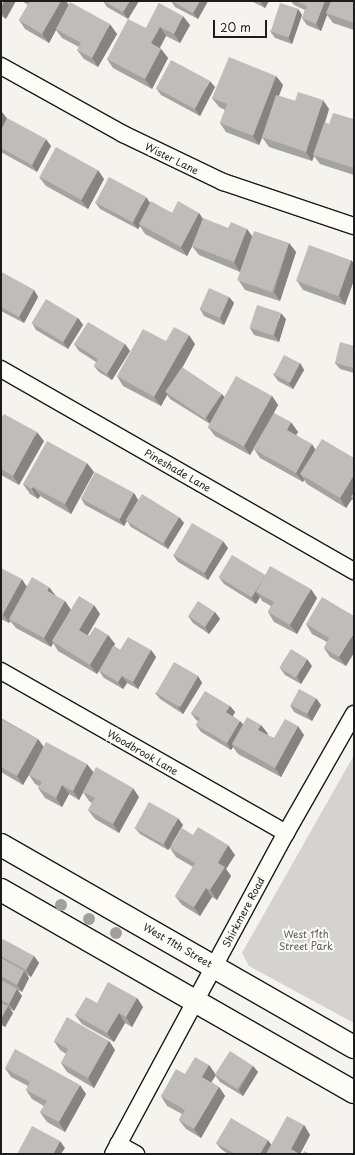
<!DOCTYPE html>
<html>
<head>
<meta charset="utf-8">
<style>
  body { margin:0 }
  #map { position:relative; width:355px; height:1155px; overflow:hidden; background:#f4f3ee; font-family:"Playpen Sans",sans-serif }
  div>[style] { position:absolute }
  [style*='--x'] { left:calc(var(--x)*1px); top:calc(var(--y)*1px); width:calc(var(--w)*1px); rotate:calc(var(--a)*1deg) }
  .green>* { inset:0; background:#d4d3cf }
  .roads { filter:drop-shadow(1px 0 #1c1c1c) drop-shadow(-1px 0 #1c1c1c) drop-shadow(0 1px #1c1c1c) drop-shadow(0 -1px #1c1c1c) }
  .minor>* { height:16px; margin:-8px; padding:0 8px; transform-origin:8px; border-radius:8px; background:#fdfcf7 }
  .secondary>* { height:22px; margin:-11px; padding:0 11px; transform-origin:11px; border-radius:11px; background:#fdfcf7 }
  .trees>* { width:12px; height:12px; margin:-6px; border-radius:50%; background:#a0a09d }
  .wall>* { inset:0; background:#a3a3a0 }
  .shaded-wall>* { inset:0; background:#858482 }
  .building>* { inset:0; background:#bebdba; transform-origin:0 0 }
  span { translate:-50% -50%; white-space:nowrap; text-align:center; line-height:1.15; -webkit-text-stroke:4px #fdfcf7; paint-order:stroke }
  .street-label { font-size:10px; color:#1c1c1c }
  .park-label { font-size:10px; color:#5c5c5b }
  .frame { position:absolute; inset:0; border:2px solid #1c1c1c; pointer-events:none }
  .scale { position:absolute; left:213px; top:20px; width:54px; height:18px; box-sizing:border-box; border:2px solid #1c1c1c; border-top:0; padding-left:5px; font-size:12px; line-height:14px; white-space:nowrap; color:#1c1c1c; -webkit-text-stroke:3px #fdfcf7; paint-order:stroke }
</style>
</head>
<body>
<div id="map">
  <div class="green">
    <i style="clip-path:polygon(354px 755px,354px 1023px,249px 966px,242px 953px)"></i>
  </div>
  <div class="roads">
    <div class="minor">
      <i style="--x:1;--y:66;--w:140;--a:29.1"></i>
      <i style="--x:123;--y:134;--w:111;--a:25.6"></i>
      <i style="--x:223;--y:182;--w:138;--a:18.6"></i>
      <i style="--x:1;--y:369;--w:407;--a:29.8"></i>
      <i style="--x:1;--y:671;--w:328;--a:29.6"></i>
      <i style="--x:118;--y:1144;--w:21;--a:29"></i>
      <i style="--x:113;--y:1154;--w:365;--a:-61.7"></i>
      <i style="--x:286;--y:833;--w:137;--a:-60.3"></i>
    </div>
    <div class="secondary">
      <i style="--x:1;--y:845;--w:407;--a:29.8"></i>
      <i style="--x:1;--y:890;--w:407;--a:29.8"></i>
    </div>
  </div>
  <div class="trees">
    <i style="left:61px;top:905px"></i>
    <i style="left:89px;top:919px"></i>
    <i style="left:116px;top:933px"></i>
  </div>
  <div class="wall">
    <i style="clip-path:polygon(1px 1px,6px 19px,1px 16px)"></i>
    <i style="clip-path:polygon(22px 1px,66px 1px,69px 5px,117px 34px,98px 67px,84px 59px,77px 50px,79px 47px,62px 38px,56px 30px,49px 43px,25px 29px,19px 20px,28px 5px)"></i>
    <i style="clip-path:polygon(103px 1px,139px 1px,128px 19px,107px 7px)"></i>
    <i style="clip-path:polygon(171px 1px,208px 1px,198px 19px,175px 7px)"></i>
    <i style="clip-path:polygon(251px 1px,269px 1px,265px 8px)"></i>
    <i style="clip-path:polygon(291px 1px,354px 1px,354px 30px,333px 23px,327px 15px,321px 31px,307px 25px,302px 18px,305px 10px,294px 5px)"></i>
    <i style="clip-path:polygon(159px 3px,190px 25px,180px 43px,166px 36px,160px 48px,161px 49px,168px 58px,152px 89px,113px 68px,107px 59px,146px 28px)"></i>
    <i style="clip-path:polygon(298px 9px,302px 15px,292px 44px,275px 38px,270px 31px)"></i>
    <i style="clip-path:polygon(276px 76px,283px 85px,279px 96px,295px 101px,329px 109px,325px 123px,329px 124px,354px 119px,354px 175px,320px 164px,314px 156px,312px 161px,269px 147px,262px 137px,263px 136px,259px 145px,226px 132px,220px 123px,225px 110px,219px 107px,212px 98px)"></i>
    <i style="clip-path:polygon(215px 87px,200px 116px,161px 95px,156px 88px)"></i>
    <i style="clip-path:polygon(1px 111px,7px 119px,51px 146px,37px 172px,1px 152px)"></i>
    <i style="clip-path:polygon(39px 177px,104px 179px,88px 209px,46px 186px)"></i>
    <i style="clip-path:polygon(95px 202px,150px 203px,172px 213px,199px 213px,203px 219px,228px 228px,247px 229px,253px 237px,289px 243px,296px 252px,280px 301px,245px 290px,239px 281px,248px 251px,240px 272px,199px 255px,192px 246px,187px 256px,145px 234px,140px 226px,138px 229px,100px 209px)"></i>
    <i style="clip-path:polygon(351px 260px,354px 264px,354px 280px,345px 305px,303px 290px,297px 281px)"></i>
    <i style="clip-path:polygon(1px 272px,34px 290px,38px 297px,24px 323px,1px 311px)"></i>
    <i style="clip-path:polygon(229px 297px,234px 303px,224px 325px,204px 316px,200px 309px)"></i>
    <i style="clip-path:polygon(78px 318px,83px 325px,68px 349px,36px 330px,32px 323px)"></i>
    <i style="clip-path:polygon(286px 319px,279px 342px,254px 335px,250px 328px)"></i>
    <i style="clip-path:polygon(166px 341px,195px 344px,182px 368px,224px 397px,272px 396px,278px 405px,274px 413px,298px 432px,296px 435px,316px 450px,354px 458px,354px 502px,352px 499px,346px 508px,307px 484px,304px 480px,303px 482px,260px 458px,254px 449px,250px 455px,215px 436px,208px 427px,210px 424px,170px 399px,167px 395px,161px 406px,123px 386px,117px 376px)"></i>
    <i style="clip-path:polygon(74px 344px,125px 344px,130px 351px,112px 380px,99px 372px,94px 366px,96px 362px,79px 351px)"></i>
    <i style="clip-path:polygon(354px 346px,354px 373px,340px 369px,335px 363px)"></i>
    <i style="clip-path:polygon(300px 363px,304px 370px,293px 389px,278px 381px,273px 374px)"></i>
    <i style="clip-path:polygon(1px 418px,44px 441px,19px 485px,1px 475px)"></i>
    <i style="clip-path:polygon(94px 472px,71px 514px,40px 496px,38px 499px,30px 494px,23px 484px)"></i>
    <i style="clip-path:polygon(134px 493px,138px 500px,131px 514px,179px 517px,184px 523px,168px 549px,131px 527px,127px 521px,124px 526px,85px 505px,81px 498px)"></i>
    <i style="clip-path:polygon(228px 548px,208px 580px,178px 562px,173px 555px)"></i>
    <i style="clip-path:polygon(1px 568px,27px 586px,56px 596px,65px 601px,71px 610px,100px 614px,88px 635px,89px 636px,108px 635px,115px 644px,114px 646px,120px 650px,151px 650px,156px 657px,138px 689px,127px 683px,123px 689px,104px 678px,99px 671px,107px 657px,97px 674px,58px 651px,53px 643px,51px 647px,16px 628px,10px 621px,9px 623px,1px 619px)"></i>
    <i style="clip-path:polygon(265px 575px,317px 598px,297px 634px,274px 622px,268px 612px,271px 606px,262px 601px,260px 597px,256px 604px,224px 584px,219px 577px)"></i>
    <i style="clip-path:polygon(215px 612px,220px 619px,209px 634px,193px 623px,188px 616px)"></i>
    <i style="clip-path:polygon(354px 616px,346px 666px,330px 657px,324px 648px,327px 642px,312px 634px,306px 624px)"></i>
    <i style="clip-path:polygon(312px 666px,301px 684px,285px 675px,280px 668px)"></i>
    <i style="clip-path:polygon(198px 676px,202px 683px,183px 714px,160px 699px,155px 693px)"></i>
    <i style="clip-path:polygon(290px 705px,321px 705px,312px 721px,294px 712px)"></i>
    <i style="clip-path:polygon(230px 706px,235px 712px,233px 716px,243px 724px,261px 725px,268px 734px,267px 735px,274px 738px,304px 735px,281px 777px,238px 754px,233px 747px,231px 750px,201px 732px,196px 725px,198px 721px,196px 720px,191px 713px)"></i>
    <i style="clip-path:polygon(1px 718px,38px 739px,44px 747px,139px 797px,119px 833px,95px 819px,88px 810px,92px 803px,89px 801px,83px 792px,79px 800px,69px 794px,62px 807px,45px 798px,38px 788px,39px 786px,35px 784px,29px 775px,23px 785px,1px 772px)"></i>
    <i style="clip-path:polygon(183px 825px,172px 844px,193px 835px,235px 855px,226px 869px,231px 876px,217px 900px,212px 897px,200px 916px,182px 905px,175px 896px,193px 867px,176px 857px,170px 848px,168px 850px,140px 834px,135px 828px)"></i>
    <i style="clip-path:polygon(1px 942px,34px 956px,39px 963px,31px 977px,27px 975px,29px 978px,22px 992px,18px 990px,22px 996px,14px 1011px,10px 1009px,13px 1013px,5px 1027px,1px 1025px)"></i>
    <i style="clip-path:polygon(137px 998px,143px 1007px,132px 1027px,125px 1023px,114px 1042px,82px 1024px,75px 1015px,97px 1003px)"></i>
    <i style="clip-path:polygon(54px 1041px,109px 1041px,115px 1050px,94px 1088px,67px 1072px,61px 1063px,66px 1054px,60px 1050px)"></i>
    <i style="clip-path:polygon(209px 1065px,216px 1075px,211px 1082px,219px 1087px,225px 1096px,201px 1138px,186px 1129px,179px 1120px,182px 1114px,167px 1106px,161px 1096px,185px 1074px)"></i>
    <i style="clip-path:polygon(253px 1066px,258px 1072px,243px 1096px,220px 1082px,215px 1075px)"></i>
    <i style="clip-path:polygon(5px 1068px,86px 1094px,65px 1132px,47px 1122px,40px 1112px,44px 1106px,32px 1099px,26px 1090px,28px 1086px,11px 1077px)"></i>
    <i style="clip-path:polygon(304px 1125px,310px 1135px,300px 1154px,228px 1154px,221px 1149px,216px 1143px,271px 1145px)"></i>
  </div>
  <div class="shaded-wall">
    <i style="clip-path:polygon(4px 1px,16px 1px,6px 19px,1px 12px,1px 7px)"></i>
    <i style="clip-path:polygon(61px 1px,66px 1px,70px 7px,56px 29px,56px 30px,49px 43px,42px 34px)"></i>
    <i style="clip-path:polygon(130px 1px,139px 1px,128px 19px,123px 12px)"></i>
    <i style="clip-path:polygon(200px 1px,208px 1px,198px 19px,193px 13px)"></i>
    <i style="clip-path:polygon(260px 1px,269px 1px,265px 8px)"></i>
    <i style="clip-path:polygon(325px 1px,333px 1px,326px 13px,327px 15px,321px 31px,316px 24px)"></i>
    <i style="clip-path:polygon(298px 9px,302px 15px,292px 44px,288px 37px)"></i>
    <i style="clip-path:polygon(183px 16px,190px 25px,180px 43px,174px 34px)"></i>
    <i style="clip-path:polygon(110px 24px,117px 34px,98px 67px,92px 58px)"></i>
    <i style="clip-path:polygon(160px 27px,166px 36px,157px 52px,151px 43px)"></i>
    <i style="clip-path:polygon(161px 49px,168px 58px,152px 89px,145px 79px)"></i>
    <i style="clip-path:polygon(276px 76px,283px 85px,259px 145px,253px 136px)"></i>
    <i style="clip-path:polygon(210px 81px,215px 87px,200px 116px,195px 109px)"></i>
    <i style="clip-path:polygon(323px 100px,329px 109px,314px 155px,313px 155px,314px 156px,312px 161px,306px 152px)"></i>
    <i style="clip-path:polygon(2px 112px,9px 121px,1px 135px,1px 114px)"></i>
    <i style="clip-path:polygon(46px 139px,51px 146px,37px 172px,32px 165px)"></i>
    <i style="clip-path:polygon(98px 170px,104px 179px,88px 209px,81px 200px)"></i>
    <i style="clip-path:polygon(146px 197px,151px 204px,139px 224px,140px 226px,138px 229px,133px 223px)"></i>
    <i style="clip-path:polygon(199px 213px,205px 222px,187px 256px,181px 247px)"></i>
    <i style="clip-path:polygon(247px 229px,253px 238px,240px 272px,234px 262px)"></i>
    <i style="clip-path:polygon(289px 243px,296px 252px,280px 301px,274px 292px)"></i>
    <i style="clip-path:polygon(351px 260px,354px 264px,354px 280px,345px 305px,339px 296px)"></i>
    <i style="clip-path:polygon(34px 290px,38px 297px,24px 323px,19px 317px)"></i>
    <i style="clip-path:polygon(229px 297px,234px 303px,224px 325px,220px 318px)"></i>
    <i style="clip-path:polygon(281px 313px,286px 319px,279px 342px,274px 335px)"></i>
    <i style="clip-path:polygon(78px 318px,83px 325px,68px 349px,63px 342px)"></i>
    <i style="clip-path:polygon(189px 335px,195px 344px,168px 394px,166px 392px,167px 395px,161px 406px,154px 397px)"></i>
    <i style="clip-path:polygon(125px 344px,130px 351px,112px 380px,107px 374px)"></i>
    <i style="clip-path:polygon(300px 363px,304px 370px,293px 389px,289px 383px)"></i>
    <i style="clip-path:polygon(222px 394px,227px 400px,211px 425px,206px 418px)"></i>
    <i style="clip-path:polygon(272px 396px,278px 405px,250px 455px,244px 446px)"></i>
    <i style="clip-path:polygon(291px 422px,298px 432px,293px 440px,287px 430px)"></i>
    <i style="clip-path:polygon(37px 432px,44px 441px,19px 485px,13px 476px)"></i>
    <i style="clip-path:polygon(312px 444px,318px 454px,300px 474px,304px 480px,303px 482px,296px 473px)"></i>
    <i style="clip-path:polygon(87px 463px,94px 472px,71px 514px,65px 504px)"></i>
    <i style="clip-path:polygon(354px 475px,354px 495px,351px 497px,352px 499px,346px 508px,340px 498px)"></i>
    <i style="clip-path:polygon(33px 487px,40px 496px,38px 499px,32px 489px)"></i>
    <i style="clip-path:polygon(134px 493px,138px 500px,124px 526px,119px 519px)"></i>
    <i style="clip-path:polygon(179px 517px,184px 523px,168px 549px,164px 543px)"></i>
    <i style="clip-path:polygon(223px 541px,228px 548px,208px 580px,204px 573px)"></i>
    <i style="clip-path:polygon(265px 575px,269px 582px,256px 592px,260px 597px,256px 604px,251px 597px)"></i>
    <i style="clip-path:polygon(22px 579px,28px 589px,9px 619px,10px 621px,9px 623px,3px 614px)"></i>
    <i style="clip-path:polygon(49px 587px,56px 596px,47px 591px)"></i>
    <i style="clip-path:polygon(311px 589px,317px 598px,297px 634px,290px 625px)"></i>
    <i style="clip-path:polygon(65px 601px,71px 610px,52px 641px,53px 643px,51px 647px,44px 638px)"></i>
    <i style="clip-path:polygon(94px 605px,100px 614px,85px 639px,79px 630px)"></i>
    <i style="clip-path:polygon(215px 612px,220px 619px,209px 634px,205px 627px)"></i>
    <i style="clip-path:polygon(354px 633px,354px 653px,346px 666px,339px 657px)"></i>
    <i style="clip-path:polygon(108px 635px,115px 644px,97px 674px,90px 665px)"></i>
    <i style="clip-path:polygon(151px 650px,156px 657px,138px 689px,133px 682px)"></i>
    <i style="clip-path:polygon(307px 659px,312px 666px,301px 684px,297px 677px)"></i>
    <i style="clip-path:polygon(122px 676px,127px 683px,123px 689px,118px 682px)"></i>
    <i style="clip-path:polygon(198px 676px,202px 683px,183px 714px,178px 707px)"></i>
    <i style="clip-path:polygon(316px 698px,321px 705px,312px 721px,307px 714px)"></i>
    <i style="clip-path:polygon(230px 706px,235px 712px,231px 719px,226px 712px)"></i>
    <i style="clip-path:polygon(240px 721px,245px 727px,232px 744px,233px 747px,231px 750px,227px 743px)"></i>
    <i style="clip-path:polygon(261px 725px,268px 734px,264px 739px,258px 730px)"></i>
    <i style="clip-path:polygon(298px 726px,304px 735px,281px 777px,275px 768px)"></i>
    <i style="clip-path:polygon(38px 739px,44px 748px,23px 785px,17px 776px)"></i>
    <i style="clip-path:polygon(87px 764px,94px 773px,79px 800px,73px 791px)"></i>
    <i style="clip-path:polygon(62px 785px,69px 794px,62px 807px,56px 798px)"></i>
    <i style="clip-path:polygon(133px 788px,139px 797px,119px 833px,113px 824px)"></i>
    <i style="clip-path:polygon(178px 818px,183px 825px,168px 850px,164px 844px)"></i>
    <i style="clip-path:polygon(228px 845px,235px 855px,226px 869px,231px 876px,217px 900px,210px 890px,218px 863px)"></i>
    <i style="clip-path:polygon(206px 888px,212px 897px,200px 916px,194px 907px)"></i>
    <i style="clip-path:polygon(34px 956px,39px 963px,31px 977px,26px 970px)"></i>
    <i style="clip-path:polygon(24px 971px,29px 978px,22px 992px,17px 985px)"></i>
    <i style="clip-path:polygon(17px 989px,22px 996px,14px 1011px,9px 1004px)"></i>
    <i style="clip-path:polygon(137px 998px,143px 1007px,132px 1027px,126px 1017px)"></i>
    <i style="clip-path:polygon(8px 1006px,13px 1013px,5px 1027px,1px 1022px,1px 1019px)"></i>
    <i style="clip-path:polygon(119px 1013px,125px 1023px,114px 1042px,107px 1033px)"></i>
    <i style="clip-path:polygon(109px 1041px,115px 1050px,94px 1088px,88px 1078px)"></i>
    <i style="clip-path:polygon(209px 1065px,216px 1075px,209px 1086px,202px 1077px)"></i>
    <i style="clip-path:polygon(253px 1066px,258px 1072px,243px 1096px,239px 1090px)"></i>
    <i style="clip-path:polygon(80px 1085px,86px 1094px,65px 1132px,59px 1122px)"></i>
    <i style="clip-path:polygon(219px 1087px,225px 1096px,201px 1138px,194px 1129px)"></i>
    <i style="clip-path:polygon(304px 1125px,310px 1135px,300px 1154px,291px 1149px)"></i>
    <i style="clip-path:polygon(268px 1140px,273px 1147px,269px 1154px,260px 1154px)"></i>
    <i style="clip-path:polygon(60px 1141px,65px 1148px,61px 1154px,53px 1154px)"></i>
  </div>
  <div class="building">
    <i style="clip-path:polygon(1px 1px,4px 1px,1px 7px)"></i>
    <i style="clip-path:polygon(30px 1px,61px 1px,42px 34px,19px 20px)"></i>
    <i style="clip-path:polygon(104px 1px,130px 1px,123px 12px)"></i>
    <i style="clip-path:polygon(172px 1px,200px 1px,193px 13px)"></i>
    <i style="clip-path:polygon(295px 1px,325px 1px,316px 24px,302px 18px,307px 6px)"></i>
    <i style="clip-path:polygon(331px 1px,354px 1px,354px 23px,326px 13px)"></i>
    <i style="clip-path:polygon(70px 2px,110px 24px,92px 58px,77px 50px,81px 43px,56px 29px)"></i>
    <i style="clip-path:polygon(159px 3px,183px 16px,174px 34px,160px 27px,151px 43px,161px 49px,145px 79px,107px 59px,128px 19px,146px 28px)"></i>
    <i style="left:280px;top:3px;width:19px;height:30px;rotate:18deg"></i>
    <i style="clip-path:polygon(229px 57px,276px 76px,253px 136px,220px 123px,227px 104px,212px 98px)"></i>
    <i style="left:171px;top:60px;width:44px;height:32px;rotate:28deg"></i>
    <i style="clip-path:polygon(298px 92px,323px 100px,306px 152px,262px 137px,276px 95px,295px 101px)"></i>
    <i style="clip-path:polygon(333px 113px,354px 119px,354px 168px,313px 155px,324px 123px,329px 124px)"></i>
    <i style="clip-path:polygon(7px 118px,46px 139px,32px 165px,1px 148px,1px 130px)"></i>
    <i style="left:56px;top:147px;width:48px;height:34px;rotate:29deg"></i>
    <i style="left:109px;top:177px;width:42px;height:29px;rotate:28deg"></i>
    <i style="clip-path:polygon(151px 201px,172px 213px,178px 201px,199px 213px,181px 247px,139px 224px)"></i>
    <i style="clip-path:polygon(203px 218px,228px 228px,231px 222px,247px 229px,234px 262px,192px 246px)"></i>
    <i style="left:254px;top:231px;width:37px;height:52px;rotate:19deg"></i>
    <i style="left:309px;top:245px;width:45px;height:38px;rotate:20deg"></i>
    <i style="clip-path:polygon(1px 272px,34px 290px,19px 317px,1px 307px)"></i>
    <i style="left:209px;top:288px;width:22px;height:23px;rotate:24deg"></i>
    <i style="left:46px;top:299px;width:37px;height:28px;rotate:31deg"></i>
    <i style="left:257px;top:305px;width:25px;height:24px;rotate:18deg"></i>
    <i style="clip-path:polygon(88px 322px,125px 344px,107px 374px,94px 366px,98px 359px,74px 344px)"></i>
    <i style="clip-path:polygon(174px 327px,189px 335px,154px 397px,117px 376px,143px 329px,166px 341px)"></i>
    <i style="clip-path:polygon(340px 342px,354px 346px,354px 368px,335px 363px)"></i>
    <i style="left:284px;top:355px;width:18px;height:22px;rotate:27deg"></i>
    <i style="left:182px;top:367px;width:48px;height:30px;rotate:34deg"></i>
    <i style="left:236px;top:376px;width:41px;height:58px;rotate:29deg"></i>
    <i style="clip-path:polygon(274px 413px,291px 422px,287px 430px,312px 444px,296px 473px,253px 449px)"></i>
    <i style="clip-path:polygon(4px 414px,37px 432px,13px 476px,1px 469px,1px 418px)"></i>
    <i style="clip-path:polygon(322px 439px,354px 458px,354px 475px,340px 498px,300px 474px)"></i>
    <i style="clip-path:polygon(47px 441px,87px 463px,65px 504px,33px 487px,32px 489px,23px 484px)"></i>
    <i style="left:95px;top:472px;width:44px;height:30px;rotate:28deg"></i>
    <i style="clip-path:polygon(354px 492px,354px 499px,351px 497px)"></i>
    <i style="left:142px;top:494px;width:44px;height:31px;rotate:32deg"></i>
    <i style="left:192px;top:523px;width:36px;height:37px;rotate:30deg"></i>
    <i style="left:232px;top:555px;width:39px;height:26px;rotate:31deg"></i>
    <i style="clip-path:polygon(270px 566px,311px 589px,290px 625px,268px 612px,274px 602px,256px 592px)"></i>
    <i style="clip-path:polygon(1px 568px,22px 579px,3px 614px,1px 613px)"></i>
    <i style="clip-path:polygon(32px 577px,49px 587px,47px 591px,65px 601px,44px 638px,9px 619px)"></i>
    <i style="clip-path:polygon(79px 596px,94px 605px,79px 630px,89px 636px,95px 627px,108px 635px,90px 665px,52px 641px)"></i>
    <i style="clip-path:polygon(322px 597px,354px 616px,354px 633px,339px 657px,324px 648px,329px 638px,306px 624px)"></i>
    <i style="left:198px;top:601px;width:20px;height:18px;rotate:33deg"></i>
    <i style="clip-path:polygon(128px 637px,151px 650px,133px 682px,122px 676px,118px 682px,99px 671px,113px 646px,120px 650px)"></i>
    <i style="left:291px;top:649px;width:19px;height:22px;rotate:32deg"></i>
    <i style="left:174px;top:662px;width:28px;height:36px;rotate:30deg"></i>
    <i style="left:299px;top:689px;width:19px;height:18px;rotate:28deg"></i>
    <i style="clip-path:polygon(205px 691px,230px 706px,226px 712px,240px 721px,227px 743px,196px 725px,200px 718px,191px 713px)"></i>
    <i style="clip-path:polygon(247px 717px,261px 725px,258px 730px,274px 738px,285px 719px,298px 726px,275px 768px,232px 744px)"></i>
    <i style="clip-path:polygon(1px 719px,38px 739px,17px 776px,1px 767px)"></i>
    <i style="clip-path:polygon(46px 742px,87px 764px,73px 791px,62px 785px,56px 798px,38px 788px,42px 782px,29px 775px)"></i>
    <i style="clip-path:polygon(96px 767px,133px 788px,113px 824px,88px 810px,95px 798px,83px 792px)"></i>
    <i style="left:149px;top:802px;width:33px;height:30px;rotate:29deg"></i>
    <i style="clip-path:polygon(198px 827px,228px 845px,218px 863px,225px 867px,210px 890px,206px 888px,194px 907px,175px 896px,195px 863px,170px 848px,182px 828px,193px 835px)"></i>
    <i style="clip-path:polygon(3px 939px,34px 956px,26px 970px,1px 956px,1px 942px)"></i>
    <i style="clip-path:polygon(1px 958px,24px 971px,17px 985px,1px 976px)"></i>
    <i style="clip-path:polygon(1px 980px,17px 989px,9px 1004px,1px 1000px)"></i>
    <i style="clip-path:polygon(108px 982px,137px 998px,126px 1017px,119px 1013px,107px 1033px,75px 1015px,86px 997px,97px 1003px)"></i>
    <i style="clip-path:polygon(1px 1003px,8px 1006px,1px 1019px)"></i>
    <i style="clip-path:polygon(67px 1017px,109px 1041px,88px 1078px,61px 1063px,68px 1049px,54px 1041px)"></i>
    <i style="clip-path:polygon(15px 1049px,80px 1085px,59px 1122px,40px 1112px,47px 1101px,26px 1090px,30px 1082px,5px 1068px)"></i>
    <i style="left:230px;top:1051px;width:27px;height:28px;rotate:33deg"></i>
    <i style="clip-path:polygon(195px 1057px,209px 1065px,202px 1077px,219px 1087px,194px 1129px,179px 1120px,185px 1110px,161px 1096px,176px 1069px,185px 1074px)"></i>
    <i style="clip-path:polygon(287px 1116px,304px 1125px,291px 1149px,299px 1154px,266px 1154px)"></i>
    <i style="clip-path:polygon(231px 1118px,268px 1140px,260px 1154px,235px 1154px,216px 1143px)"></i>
    <i style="clip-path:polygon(32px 1126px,60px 1141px,53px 1154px,17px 1154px)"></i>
    <i style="clip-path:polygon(304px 1151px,310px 1154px,303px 1154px)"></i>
  </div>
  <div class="street-label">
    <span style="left:172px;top:158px;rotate:26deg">Wister Lane</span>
    <span style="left:178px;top:470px;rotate:30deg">Pineshade Lane</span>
    <span style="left:143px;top:752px;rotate:30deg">Woodbrook Lane</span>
    <span style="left:243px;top:912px;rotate:-62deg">Shirkmere Road</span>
    <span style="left:178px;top:945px;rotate:30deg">West 11th Street</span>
  </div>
  <div class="park-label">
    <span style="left:306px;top:939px">West 11th<br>Street Park</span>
  </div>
  <div class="frame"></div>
  <div class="scale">20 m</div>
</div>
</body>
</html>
